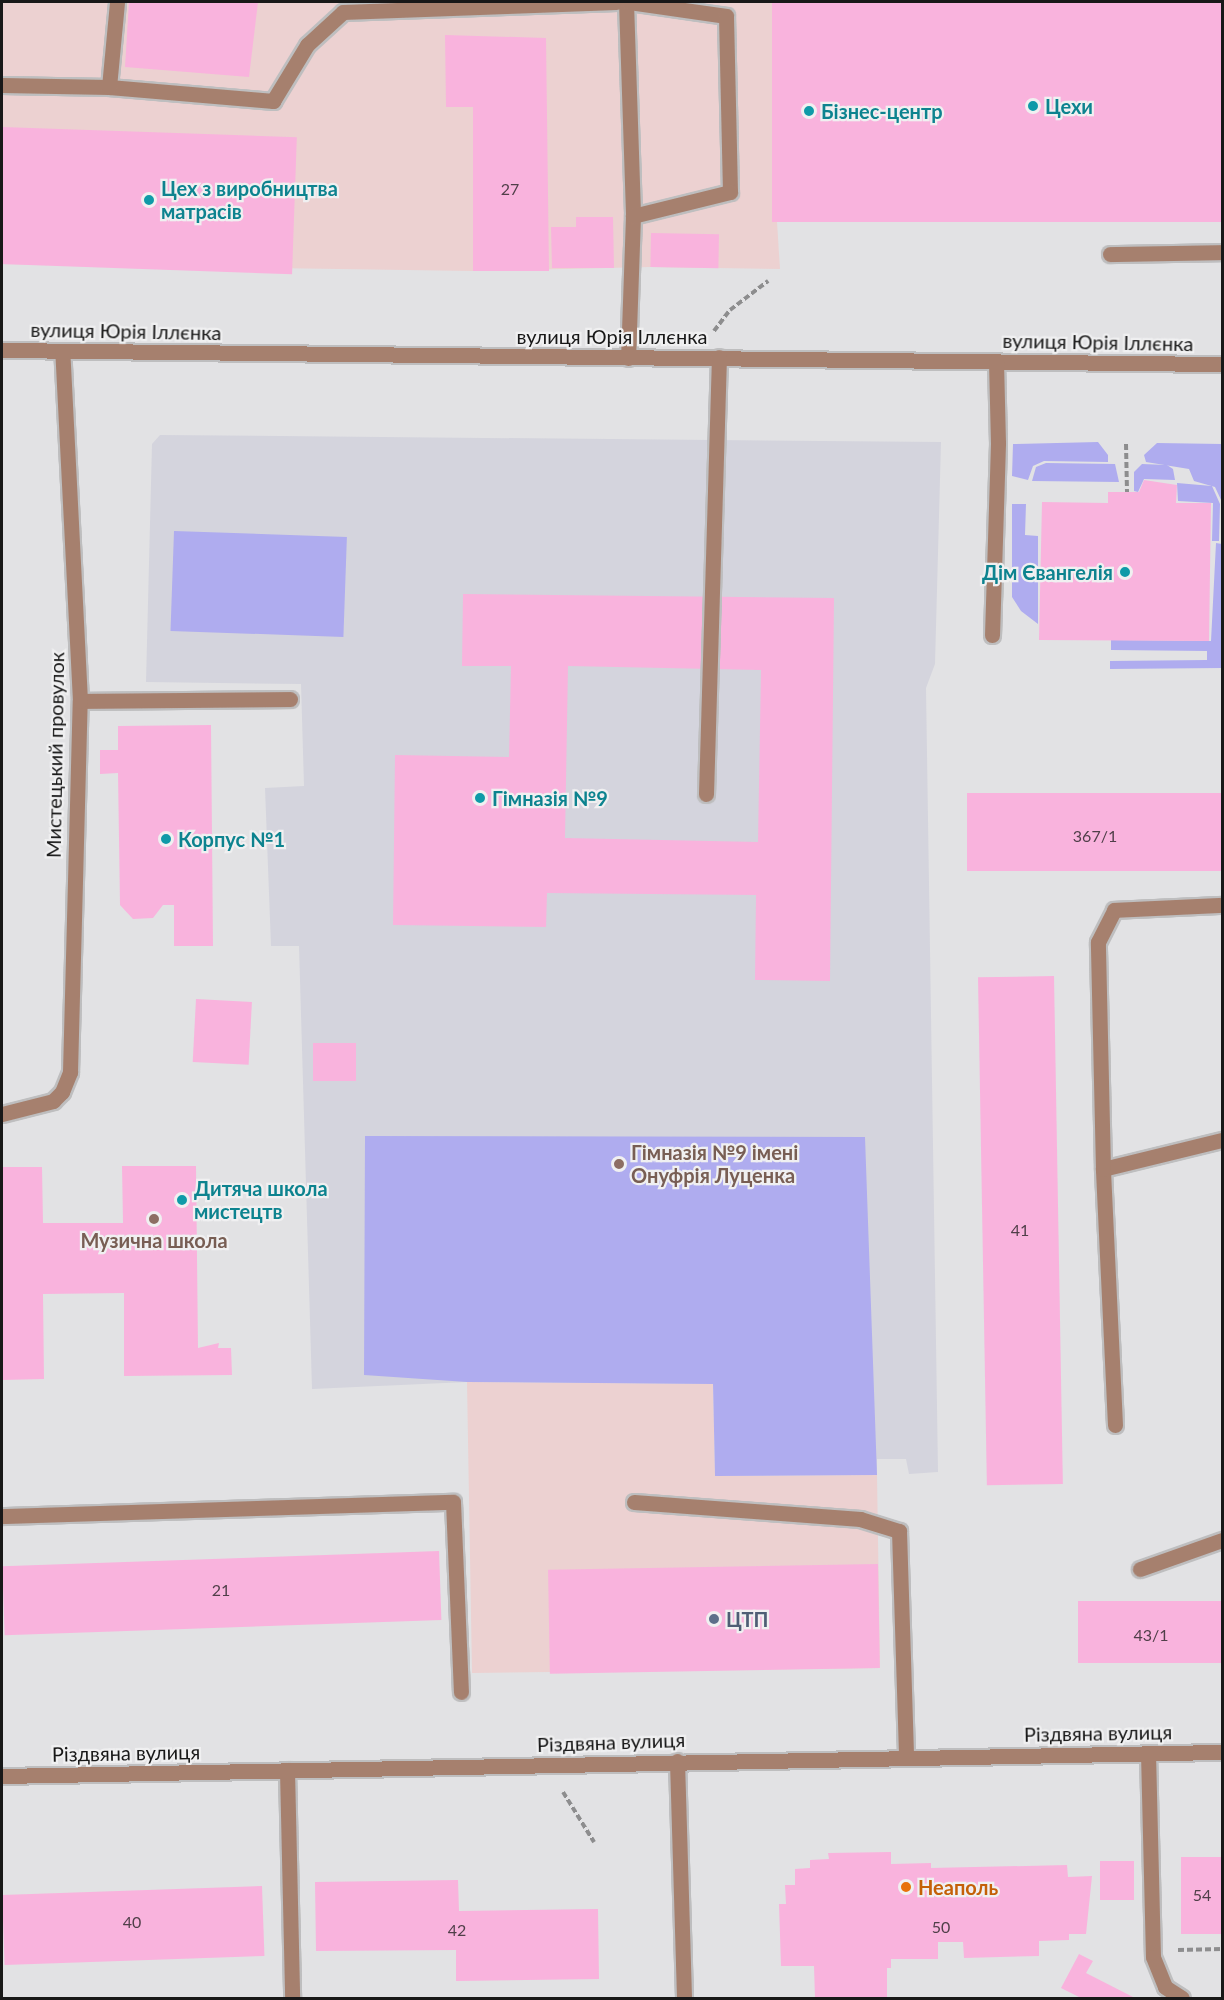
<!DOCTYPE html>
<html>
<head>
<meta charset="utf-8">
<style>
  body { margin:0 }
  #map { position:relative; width:1224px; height:2000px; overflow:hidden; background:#e2e2e4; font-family:Lato,sans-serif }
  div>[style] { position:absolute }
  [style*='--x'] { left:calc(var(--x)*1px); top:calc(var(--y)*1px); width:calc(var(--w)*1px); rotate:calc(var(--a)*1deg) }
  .built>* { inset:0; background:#d4d4dd }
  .industrial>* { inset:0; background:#ecd1d1 }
  .green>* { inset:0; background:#afacef; transform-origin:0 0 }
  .building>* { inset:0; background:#f9b3dd; transform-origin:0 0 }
  .path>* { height:4px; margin-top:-2px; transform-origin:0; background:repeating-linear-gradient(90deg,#8d8d8e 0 6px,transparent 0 9px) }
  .roads { filter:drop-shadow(2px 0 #bebebf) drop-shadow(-2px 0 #bebebf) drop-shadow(0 2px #bebebf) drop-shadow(0 -2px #bebebf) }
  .minor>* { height:15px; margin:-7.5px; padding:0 7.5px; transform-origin:7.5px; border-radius:7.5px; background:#a6806e }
  .dots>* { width:16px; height:16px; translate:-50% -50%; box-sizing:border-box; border:3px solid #f0f0f1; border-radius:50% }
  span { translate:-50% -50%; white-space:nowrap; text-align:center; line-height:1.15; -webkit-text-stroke:4.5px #f0f0f1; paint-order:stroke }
  .number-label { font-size:16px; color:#503f49 }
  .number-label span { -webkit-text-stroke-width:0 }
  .culture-label { font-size:20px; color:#0d838f; font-weight:700 }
  .left { translate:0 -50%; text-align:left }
  .right { translate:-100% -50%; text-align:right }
  .street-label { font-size:20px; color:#181818 }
  .education-label { font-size:20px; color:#785e54; font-weight:700 }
  .service-label { font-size:20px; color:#4e5e75; font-weight:700 }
  .food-label { font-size:20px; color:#c56008; font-weight:700 }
  .frame { position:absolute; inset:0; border:3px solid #181818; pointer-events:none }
</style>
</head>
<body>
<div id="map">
  <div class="built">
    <i style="clip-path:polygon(160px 435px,941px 442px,935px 664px,926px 688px,938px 1472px,909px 1474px,906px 1459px,877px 1459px,877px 1475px,713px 1384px,467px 1382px,312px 1389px,299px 946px,271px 946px,265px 788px,304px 786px,301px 684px,146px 682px,152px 444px)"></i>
  </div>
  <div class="industrial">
    <i style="clip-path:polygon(2px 2px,1222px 2px,1222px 211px,777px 222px,780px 269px,651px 267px,473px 271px,2px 264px)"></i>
    <i style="clip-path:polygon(467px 1382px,713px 1384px,715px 1476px,877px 1475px,880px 1668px,472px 1673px)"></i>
  </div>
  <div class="green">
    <i style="clip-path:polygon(1098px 442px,1108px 455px,1108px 462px,1044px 461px,1033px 466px,1028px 480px,1012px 476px,1013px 444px)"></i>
    <i style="clip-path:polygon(1157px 443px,1222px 444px,1222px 502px,1215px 487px,1194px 481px,1189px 469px,1146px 462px,1144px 455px)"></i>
    <i style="clip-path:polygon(1046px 463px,1115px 464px,1119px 482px,1032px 481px,1036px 467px)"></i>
    <i style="clip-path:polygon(1142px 464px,1167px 465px,1173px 469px,1175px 480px,1144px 479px,1138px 492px,1134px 491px,1134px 472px)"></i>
    <i style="clip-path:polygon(1177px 483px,1212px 486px,1220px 504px,1219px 541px,1212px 541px,1213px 503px,1178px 501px)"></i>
    <i style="clip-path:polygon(1012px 504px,1026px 504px,1025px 535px,1038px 536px,1038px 624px,1021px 611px,1012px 597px)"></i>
    <i style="left:174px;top:531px;width:173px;height:100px;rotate:2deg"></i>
    <i style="clip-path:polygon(1216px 543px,1222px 544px,1222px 668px,1110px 669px,1110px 661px,1207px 660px,1207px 651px,1111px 650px,1111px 640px,1211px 641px)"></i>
    <i style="clip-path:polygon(365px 1136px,865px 1137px,877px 1475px,715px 1476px,713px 1384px,467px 1382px,364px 1375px)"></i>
  </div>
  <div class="building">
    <i style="clip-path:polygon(129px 2px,258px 2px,249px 77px,125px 67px)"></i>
    <i style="left:772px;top:2px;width:450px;height:220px"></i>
    <i style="clip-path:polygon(445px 35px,546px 38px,549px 271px,473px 271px,473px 107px,446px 107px)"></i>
    <i style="left:2px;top:127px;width:295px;height:137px;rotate:2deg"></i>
    <i style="clip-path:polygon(576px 217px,613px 217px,614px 268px,552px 268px,551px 227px,576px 227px)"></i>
    <i style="left:651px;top:233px;width:68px;height:34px;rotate:1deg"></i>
    <i style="clip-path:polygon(1144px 480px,1177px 485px,1176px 503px,1211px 503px,1209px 641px,1039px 640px,1042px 502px,1108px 503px,1108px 492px,1139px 492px)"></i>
    <i style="clip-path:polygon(evenodd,463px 594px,834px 598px,830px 981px,755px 980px,756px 895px,547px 893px,546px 927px,393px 925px,395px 755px,509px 757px,511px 666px,462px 666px,463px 594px,568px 666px,761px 670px,758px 842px,565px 838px,568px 666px)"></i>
    <i style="clip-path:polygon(211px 725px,213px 946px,174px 946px,174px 905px,163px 905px,153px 918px,133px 919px,120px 905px,118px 773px,100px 774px,100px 750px,118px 750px,118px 726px)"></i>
    <i style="left:1222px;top:793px;width:78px;height:255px;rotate:90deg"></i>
    <i style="left:1054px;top:976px;width:508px;height:76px;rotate:89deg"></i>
    <i style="left:196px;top:999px;width:56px;height:63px;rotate:3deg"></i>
    <i style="left:313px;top:1043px;width:43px;height:38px"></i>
    <i style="clip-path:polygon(122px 1166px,196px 1166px,198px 1348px,219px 1343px,218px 1348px,231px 1348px,232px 1375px,124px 1376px,124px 1293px,43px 1294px,44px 1379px,2px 1380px,2px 1167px,42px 1167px,43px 1223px,123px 1223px)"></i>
    <i style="left:439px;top:1551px;width:69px;height:437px;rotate:88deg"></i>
    <i style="left:878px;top:1564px;width:104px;height:330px;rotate:89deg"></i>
    <i style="left:1222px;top:1601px;width:62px;height:144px;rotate:90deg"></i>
    <i style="clip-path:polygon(891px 1852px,891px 1864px,931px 1863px,931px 1868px,1067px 1865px,1068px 1877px,1092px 1876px,1086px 1934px,1069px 1934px,1069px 1940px,1039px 1941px,1039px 1956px,964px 1958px,963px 1942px,938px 1942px,938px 1959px,891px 1959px,891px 1968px,887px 1968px,887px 1998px,815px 1998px,814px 1966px,781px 1966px,779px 1904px,786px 1904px,785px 1885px,795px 1885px,795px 1869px,810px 1868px,810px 1860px,829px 1859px,828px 1853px)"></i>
    <i style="left:1181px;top:1857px;width:41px;height:77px"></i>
    <i style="left:1100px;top:1861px;width:34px;height:39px"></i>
    <i style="clip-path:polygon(458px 1880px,459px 1911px,598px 1909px,599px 1979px,456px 1981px,456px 1950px,316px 1951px,315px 1882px)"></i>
    <i style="left:262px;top:1886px;width:70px;height:260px;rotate:88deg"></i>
    <i style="clip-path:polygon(1079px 1954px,1093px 1961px,1086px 1973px,1135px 1998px,1081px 1998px,1061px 1988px)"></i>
  </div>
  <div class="path">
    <i style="--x:714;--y:331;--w:26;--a:-53"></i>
    <i style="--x:730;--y:310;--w:48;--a:-37.3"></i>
    <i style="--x:1126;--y:444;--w:48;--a:88.8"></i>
    <i style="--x:563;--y:1792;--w:59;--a:58.2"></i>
    <i style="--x:1178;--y:1950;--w:44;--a:-1.3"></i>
  </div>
  <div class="roads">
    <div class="minor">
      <i style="--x:626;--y:2;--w:214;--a:88.1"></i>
      <i style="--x:633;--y:216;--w:142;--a:92"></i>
      <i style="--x:628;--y:2;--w:99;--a:8.1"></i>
      <i style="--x:726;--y:16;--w:176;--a:88.7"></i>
      <i style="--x:730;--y:192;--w:100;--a:166.1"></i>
      <i style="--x:2;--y:85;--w:107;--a:1.1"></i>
      <i style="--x:109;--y:87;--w:165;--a:4.9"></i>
      <i style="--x:273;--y:101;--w:66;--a:-58.7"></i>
      <i style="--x:307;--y:45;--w:49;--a:-42.5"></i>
      <i style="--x:343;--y:12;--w:273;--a:-2.1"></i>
      <i style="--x:109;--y:87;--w:85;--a:-84.6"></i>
      <i style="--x:1110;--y:254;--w:112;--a:-1"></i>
      <i style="--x:2;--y:350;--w:1220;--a:0.66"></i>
      <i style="--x:992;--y:635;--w:192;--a:-88.2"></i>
      <i style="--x:998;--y:443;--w:82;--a:-91.4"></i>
      <i style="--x:80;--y:701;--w:210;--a:-0.5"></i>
      <i style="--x:706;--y:794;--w:437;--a:-88.3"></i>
      <i style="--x:2;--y:1114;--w:53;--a:-14.3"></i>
      <i style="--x:53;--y:1101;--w:13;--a:-45"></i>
      <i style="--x:62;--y:1092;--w:22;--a:-68"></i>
      <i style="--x:70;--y:1072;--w:371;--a:-88.5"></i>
      <i style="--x:80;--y:701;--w:350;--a:-92.9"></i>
      <i style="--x:1103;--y:1169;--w:122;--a:-13.7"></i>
      <i style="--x:1115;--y:1425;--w:256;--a:-92.7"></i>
      <i style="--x:1103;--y:1169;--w:227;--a:-91.3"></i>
      <i style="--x:1098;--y:942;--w:36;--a:-63"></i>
      <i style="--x:1114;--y:910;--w:108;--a:-2.7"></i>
      <i style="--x:634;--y:1502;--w:227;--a:4.3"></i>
      <i style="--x:860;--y:1519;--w:41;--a:17.1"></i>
      <i style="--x:899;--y:1531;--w:225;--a:88.2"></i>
      <i style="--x:2;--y:1516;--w:451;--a:-1.8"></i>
      <i style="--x:453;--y:1502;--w:190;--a:87.6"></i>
      <i style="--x:1140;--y:1569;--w:87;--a:-19.5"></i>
      <i style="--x:1148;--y:1753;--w:204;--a:88.6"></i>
      <i style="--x:1153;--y:1957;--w:32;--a:68"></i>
      <i style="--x:1165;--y:1987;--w:20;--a:33"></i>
      <i style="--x:677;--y:1761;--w:237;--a:88.3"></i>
      <i style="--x:287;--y:1770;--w:228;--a:88.7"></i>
      <i style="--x:2;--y:1776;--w:1220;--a:-1.13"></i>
    </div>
  </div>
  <div class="dots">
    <i style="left:1033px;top:106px;background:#0f9aa8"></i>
    <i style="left:809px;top:111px;background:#0f9aa8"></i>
    <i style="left:149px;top:200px;background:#0f9aa8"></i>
    <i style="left:1125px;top:572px;background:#0f9aa8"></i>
    <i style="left:480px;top:798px;background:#0f9aa8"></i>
    <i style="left:166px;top:839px;background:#0f9aa8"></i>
    <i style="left:619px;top:1164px;background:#8d6e63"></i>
    <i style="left:182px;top:1200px;background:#0f9aa8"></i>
    <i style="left:154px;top:1219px;background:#8d6e63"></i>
    <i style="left:714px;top:1619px;background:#5c6f8a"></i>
    <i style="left:906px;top:1887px;background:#e8710a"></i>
  </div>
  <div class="number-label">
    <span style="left:510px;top:189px">27</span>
    <span style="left:1095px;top:836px">367/1</span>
    <span style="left:1020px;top:1230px">41</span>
    <span style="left:221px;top:1590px">21</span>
    <span style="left:1151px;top:1635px">43/1</span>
    <span style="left:1202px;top:1895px">54</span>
    <span style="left:132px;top:1922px">40</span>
    <span style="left:941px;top:1927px">50</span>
    <span style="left:457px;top:1930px">42</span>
  </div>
  <div class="culture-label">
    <span class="left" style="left:1045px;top:106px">Цехи</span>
    <span class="left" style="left:821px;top:111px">Бізнес-центр</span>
    <span class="left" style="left:161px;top:200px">Цех з виробництва<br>матрасів</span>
    <span class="right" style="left:1113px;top:572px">Дім Євангелія</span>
    <span class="left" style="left:492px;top:798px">Гімназія №9</span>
    <span class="left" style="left:178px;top:839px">Корпус №1</span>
    <span class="left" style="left:194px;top:1200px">Дитяча школа<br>мистецтв</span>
  </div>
  <div class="street-label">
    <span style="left:126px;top:331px;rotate:1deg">вулиця Юрія Іллєнка</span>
    <span style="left:612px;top:336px">вулиця Юрія Іллєнка</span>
    <span style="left:1098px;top:342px;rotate:1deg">вулиця Юрія Іллєнка</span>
    <span style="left:55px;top:755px;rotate:-89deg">Мистецький провулок</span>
    <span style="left:1098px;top:1733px;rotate:-1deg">Різдвяна вулиця</span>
    <span style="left:611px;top:1742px;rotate:-2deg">Різдвяна вулиця</span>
    <span style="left:126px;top:1753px;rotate:-1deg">Різдвяна вулиця</span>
  </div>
  <div class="education-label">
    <span class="left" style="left:631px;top:1164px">Гімназія №9 імені<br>Онуфрія Луценка</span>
    <span style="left:154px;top:1240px">Музична школа</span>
  </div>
  <div class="service-label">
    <span class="left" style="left:726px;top:1619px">ЦТП</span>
  </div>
  <div class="food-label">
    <span class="left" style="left:918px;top:1887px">Неаполь</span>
  </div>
  <div class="frame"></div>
</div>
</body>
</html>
